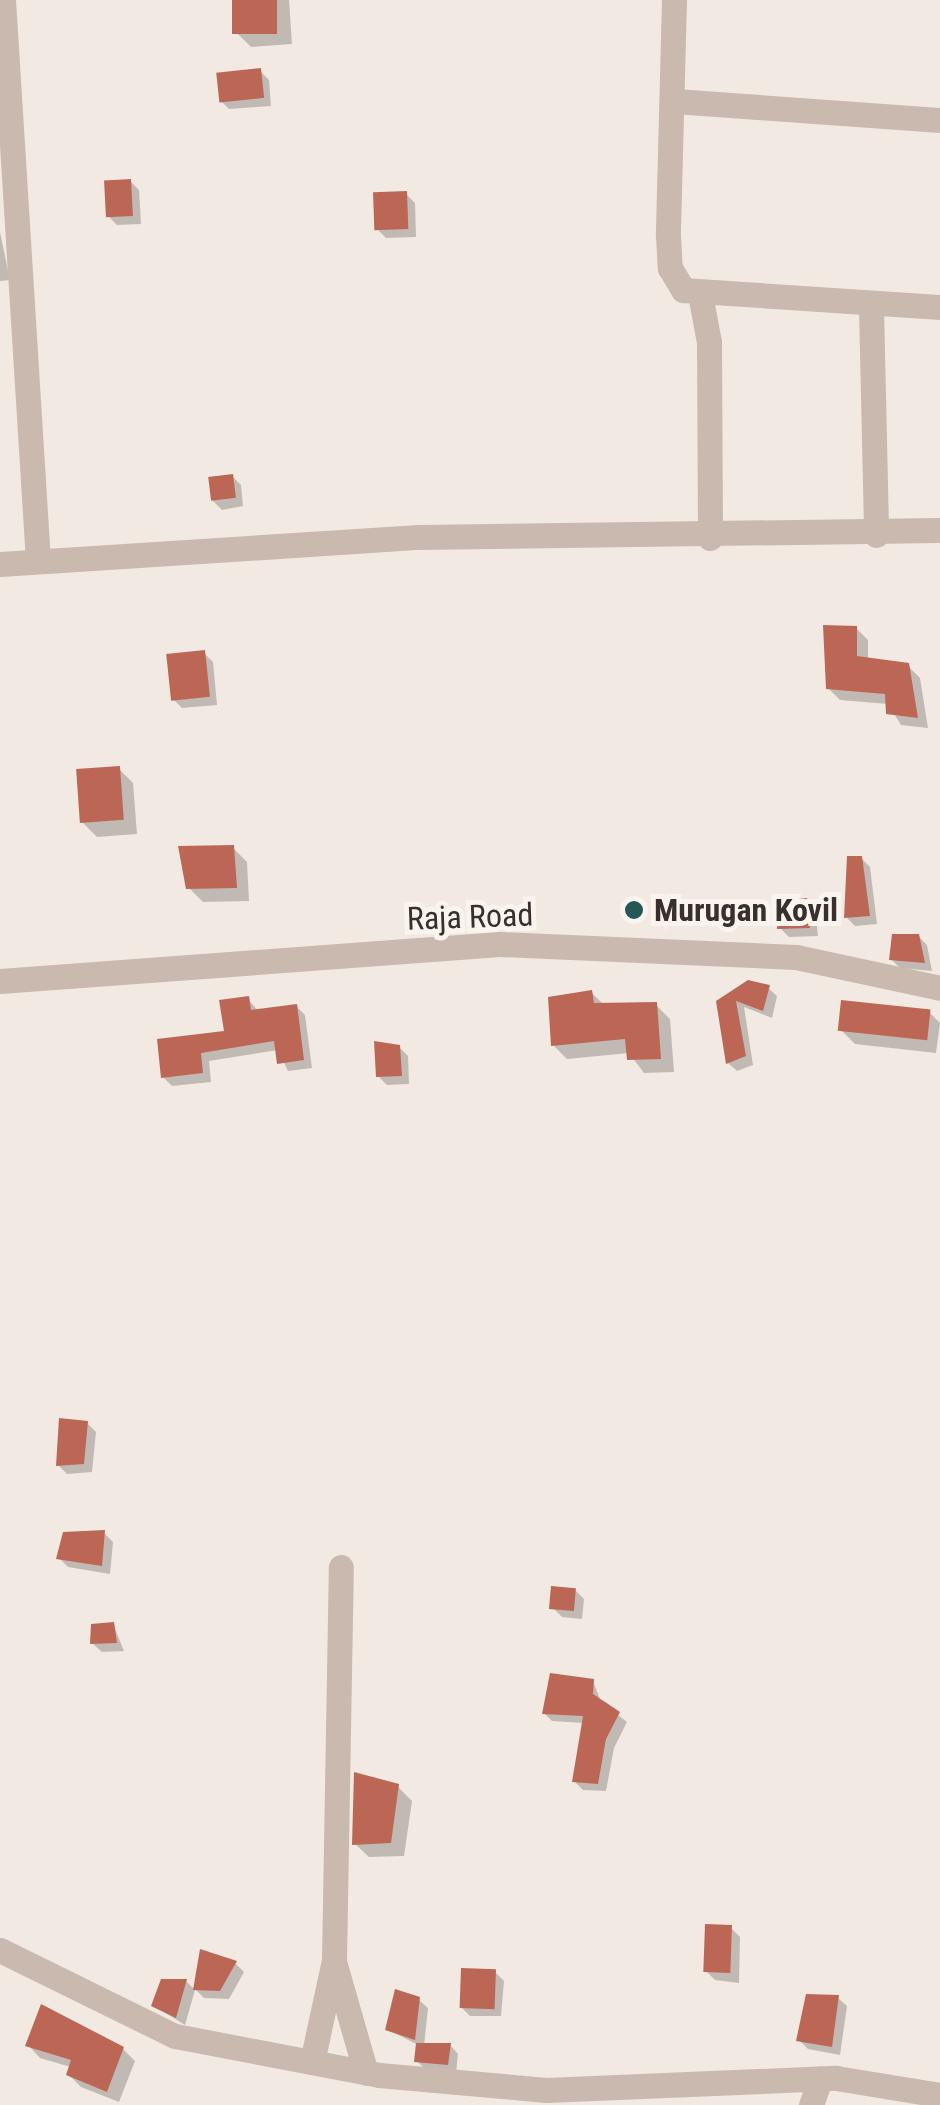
<!DOCTYPE html>
<html>
<head>
<meta charset="utf-8">
<style>
  body { margin:0 }
  #map { position:relative; width:940px; height:2105px; overflow:hidden; background:#f2e9e2; font-family:"Roboto Condensed",sans-serif }
  div>[style] { position:absolute }
  [style*='--x'] { left:calc(var(--x)*1px); top:calc(var(--y)*1px); width:calc(var(--w)*1px); rotate:calc(var(--a)*1deg) }
  .shadow>* { inset:0; background:#0003 }
  .building>* { inset:0; background:#bc6756; transform-origin:0 0 }
  .minor>* { height:25px; margin:-12.5px; padding:0 12.5px; transform-origin:12.5px; border-radius:12.5px; background:#cab9ae }
  .dots>* { width:28px; height:28px; translate:-50% -50%; box-sizing:border-box; border:5px solid #faf4ee; border-radius:50% }
  span { translate:-50% -50%; white-space:nowrap; text-align:center; line-height:1.15; -webkit-text-stroke:10px #faf4ee; paint-order:stroke }
  .poi-label { font-size:32px; color:#392f2c; font-weight:700 }
  .left { translate:0 -50%; text-align:left }
  .street-label { font-size:32px; color:#392f2c }
</style>
</head>
<body>
<div id="map">
  <div class="shadow">
    <i style="clip-path:polygon(234px 0,289px 0,292px 44px,251px 47px,237px 33px)"></i>
    <i style="clip-path:polygon(260px 71px,269px 80px,271px 106px,229px 109px,220px 100px)"></i>
    <i style="clip-path:polygon(130px 181px,139px 190px,141px 224px,117px 225px,108px 216px)"></i>
    <i style="clip-path:polygon(406px 194px,415px 203px,416px 237px,386px 238px,377px 229px)"></i>
    <i style="clip-path:polygon(0 232px,10px 280px,0 281px)"></i>
    <i style="clip-path:polygon(232px 476px,241px 485px,243px 506px,222px 510px,213px 501px)"></i>
    <i style="clip-path:polygon(856px 628px,868px 640px,868px 660px,908px 666px,920px 678px,928px 728px,901px 725px,888px 704px,840px 700px,828px 688px)"></i>
    <i style="clip-path:polygon(204px 653px,213px 662px,217px 705px,182px 708px,173px 699px)"></i>
    <i style="clip-path:polygon(119px 769px,133px 783px,137px 834px,97px 837px,83px 823px)"></i>
    <i style="clip-path:polygon(233px 848px,247px 862px,249px 901px,203px 902px,189px 888px)"></i>
    <i style="clip-path:polygon(861px 858px,870px 867px,877px 924px,855px 926px,846px 917px)"></i>
    <i style="clip-path:polygon(806px 901px,815px 910px,818px 936px,789px 937px,780px 928px)"></i>
    <i style="clip-path:polygon(918px 936px,927px 945px,932px 971px,900px 968px,891px 959px)"></i>
    <i style="clip-path:polygon(768px 988px,777px 996px,772px 1018px,744px 1007px,753px 1065px,737px 1071px,728px 1063px,718px 1002px)"></i>
    <i style="clip-path:polygon(591px 992px,604px 1005px,656px 1005px,670px 1019px,674px 1072px,644px 1073px,629px 1053px,567px 1059px,553px 1045px)"></i>
    <i style="clip-path:polygon(248px 999px,258px 1011px,296px 1006px,305px 1015px,312px 1068px,288px 1071px,278px 1050px,209px 1061px,211px 1082px,172px 1086px,163px 1077px,227px 1034px)"></i>
    <i style="clip-path:polygon(929px 1012px,940px 1023px,936px 1053px,855px 1044px,841px 1030px)"></i>
    <i style="clip-path:polygon(399px 1047px,408px 1056px,409px 1084px,387px 1085px,378px 1076px)"></i>
    <i style="clip-path:polygon(87px 1423px,96px 1432px,92px 1472px,67px 1474px,58px 1465px)"></i>
    <i style="clip-path:polygon(104px 1533px,113px 1542px,110px 1574px,68px 1567px,59px 1558px)"></i>
    <i style="clip-path:polygon(575px 1590px,584px 1599px,582px 1619px,562px 1617px,553px 1608px)"></i>
    <i style="clip-path:polygon(113px 1624px,124px 1651px,102px 1652px,93px 1644px)"></i>
    <i style="clip-path:polygon(593px 1681px,601px 1702px,627px 1722px,614px 1748px,606px 1791px,583px 1790px,574px 1781px,584px 1723px,552px 1721px,544px 1713px)"></i>
    <i style="clip-path:polygon(398px 1787px,412px 1801px,404px 1856px,369px 1857px,355px 1844px)"></i>
    <i style="clip-path:polygon(731px 1928px,740px 1937px,739px 1983px,715px 1980px,706px 1971px)"></i>
    <i style="clip-path:polygon(235px 1963px,244px 1972px,229px 1999px,204px 1998px,195px 1989px)"></i>
    <i style="clip-path:polygon(495px 1972px,504px 1981px,501px 2016px,470px 2016px,461px 2007px)"></i>
    <i style="clip-path:polygon(186px 1981px,195px 1990px,185px 2025px,154px 2006px,163px 1982px)"></i>
    <i style="clip-path:polygon(838px 1998px,847px 2006px,840px 2055px,808px 2049px,799px 2040px)"></i>
    <i style="clip-path:polygon(418px 1999px,428px 2008px,424px 2046px,450px 2045px,458px 2054px,456px 2073px,426px 2070px,417px 2061px,418px 2045px,387px 2029px)"></i>
    <i style="clip-path:polygon(28px 2045px,123px 2049px,135px 2061px,119px 2102px,81px 2087px,69px 2075px,71px 2067px,40px 2058px)"></i>
  </div>
  <div class="building">
    <i style="left:232px;top:0;width:45px;height:34px"></i>
    <i style="left:261px;top:68px;width:30px;height:45px;rotate:84deg"></i>
    <i style="left:131px;top:179px;width:37px;height:27px;rotate:87deg"></i>
    <i style="left:407px;top:191px;width:38px;height:34px;rotate:88deg"></i>
    <i style="left:233px;top:474px;width:24px;height:25px;rotate:83deg"></i>
    <i style="clip-path:polygon(823px 625px,857px 626px,857px 656px,909px 663px,918px 718px,886px 714px,885px 694px,826px 689px)"></i>
    <i style="left:205px;top:650px;width:47px;height:39px;rotate:84deg"></i>
    <i style="left:120px;top:766px;width:54px;height:44px;rotate:86deg"></i>
    <i style="clip-path:polygon(234px 845px,237px 888px,186px 889px,178px 846px)"></i>
    <i style="clip-path:polygon(847px 856px,862px 856px,870px 916px,844px 918px)"></i>
    <i style="clip-path:polygon(807px 898px,810px 928px,777px 929px,776px 902px)"></i>
    <i style="clip-path:polygon(892px 934px,919px 934px,925px 963px,889px 960px)"></i>
    <i style="clip-path:polygon(748px 980px,770px 985px,763px 1011px,736px 1001px,746px 1056px,726px 1064px,716px 1001px)"></i>
    <i style="clip-path:polygon(592px 990px,594px 1003px,657px 1002px,661px 1059px,627px 1060px,625px 1039px,551px 1046px,548px 997px)"></i>
    <i style="clip-path:polygon(249px 996px,251px 1010px,297px 1004px,304px 1060px,277px 1064px,274px 1041px,201px 1053px,203px 1073px,161px 1078px,157px 1039px,224px 1031px,219px 1000px)"></i>
    <i style="left:841px;top:1000px;width:90px;height:31px;rotate:6deg"></i>
    <i style="clip-path:polygon(374px 1041px,400px 1045px,402px 1076px,376px 1077px)"></i>
    <i style="clip-path:polygon(59px 1418px,88px 1421px,84px 1464px,56px 1466px)"></i>
    <i style="clip-path:polygon(105px 1530px,102px 1566px,56px 1559px,63px 1532px)"></i>
    <i style="left:551px;top:1586px;width:25px;height:23px;rotate:5deg"></i>
    <i style="clip-path:polygon(114px 1622px,117px 1643px,90px 1644px,91px 1624px)"></i>
    <i style="clip-path:polygon(550px 1673px,594px 1679px,593px 1694px,620px 1712px,606px 1739px,598px 1784px,572px 1782px,583px 1716px,542px 1714px)"></i>
    <i style="clip-path:polygon(354px 1772px,399px 1784px,391px 1843px,352px 1845px)"></i>
    <i style="left:705px;top:1924px;width:27px;height:48px;rotate:2deg"></i>
    <i style="clip-path:polygon(200px 1949px,237px 1961px,220px 1991px,193px 1990px)"></i>
    <i style="left:461px;top:1968px;width:35px;height:40px;rotate:2deg"></i>
    <i style="clip-path:polygon(161px 1979px,187px 1979px,176px 2018px,151px 2006px)"></i>
    <i style="clip-path:polygon(395px 1989px,420px 1997px,415px 2040px,385px 2030px)"></i>
    <i style="clip-path:polygon(806px 1994px,839px 1995px,832px 2047px,796px 2041px)"></i>
    <i style="clip-path:polygon(41px 2004px,124px 2047px,107px 2092px,66px 2075px,71px 2060px,25px 2046px)"></i>
    <i style="clip-path:polygon(416px 2043px,451px 2043px,448px 2065px,414px 2062px)"></i>
  </div>
  <div class="minor">
    <i style="--x:3;--y:0;--w:562;--a:86.43"></i>
    <i style="--x:674;--y:0;--w:235;--a:91.5"></i>
    <i style="--x:668;--y:235;--w:33;--a:87"></i>
    <i style="--x:670;--y:268;--w:26;--a:59"></i>
    <i style="--x:683;--y:290;--w:258;--a:3.8"></i>
    <i style="--x:675;--y:101;--w:266;--a:4.1"></i>
    <i style="--x:700;--y:294;--w:49;--a:79.4"></i>
    <i style="--x:709;--y:342;--w:196;--a:89.7"></i>
    <i style="--x:871;--y:307;--w:228;--a:88.7"></i>
    <i style="--x:0;--y:564;--w:420;--a:-3.7"></i>
    <i style="--x:419;--y:537;--w:521;--a:-0.77"></i>
    <i style="--x:0;--y:981;--w:501;--a:-4.23"></i>
    <i style="--x:500;--y:944;--w:296;--a:2.5"></i>
    <i style="--x:796;--y:957;--w:147;--a:12.1"></i>
    <i style="--x:0;--y:1950;--w:195;--a:26.2"></i>
    <i style="--x:175;--y:2036;--w:208;--a:10.8"></i>
    <i style="--x:379;--y:2075;--w:168;--a:5.1"></i>
    <i style="--x:546;--y:2090;--w:290;--a:-2.4"></i>
    <i style="--x:836;--y:2078;--w:105;--a:9.3"></i>
    <i style="--x:335;--y:1965;--w:112;--a:74"></i>
    <i style="--x:312;--y:2062;--w:104;--a:-77.8"></i>
    <i style="--x:334;--y:1960;--w:393;--a:-89"></i>
    <i style="--x:811;--y:2105;--w:28;--a:-71"></i>
  </div>
  <div class="dots">
    <i style="left:634px;top:910px;background:#245857"></i>
  </div>
  <div class="poi-label">
    <span class="left" style="left:654px;top:910px">Murugan Kovil</span>
  </div>
  <div class="street-label">
    <span style="left:470px;top:917px;rotate:-2deg">Raja Road</span>
  </div>
</div>
</body>
</html>
